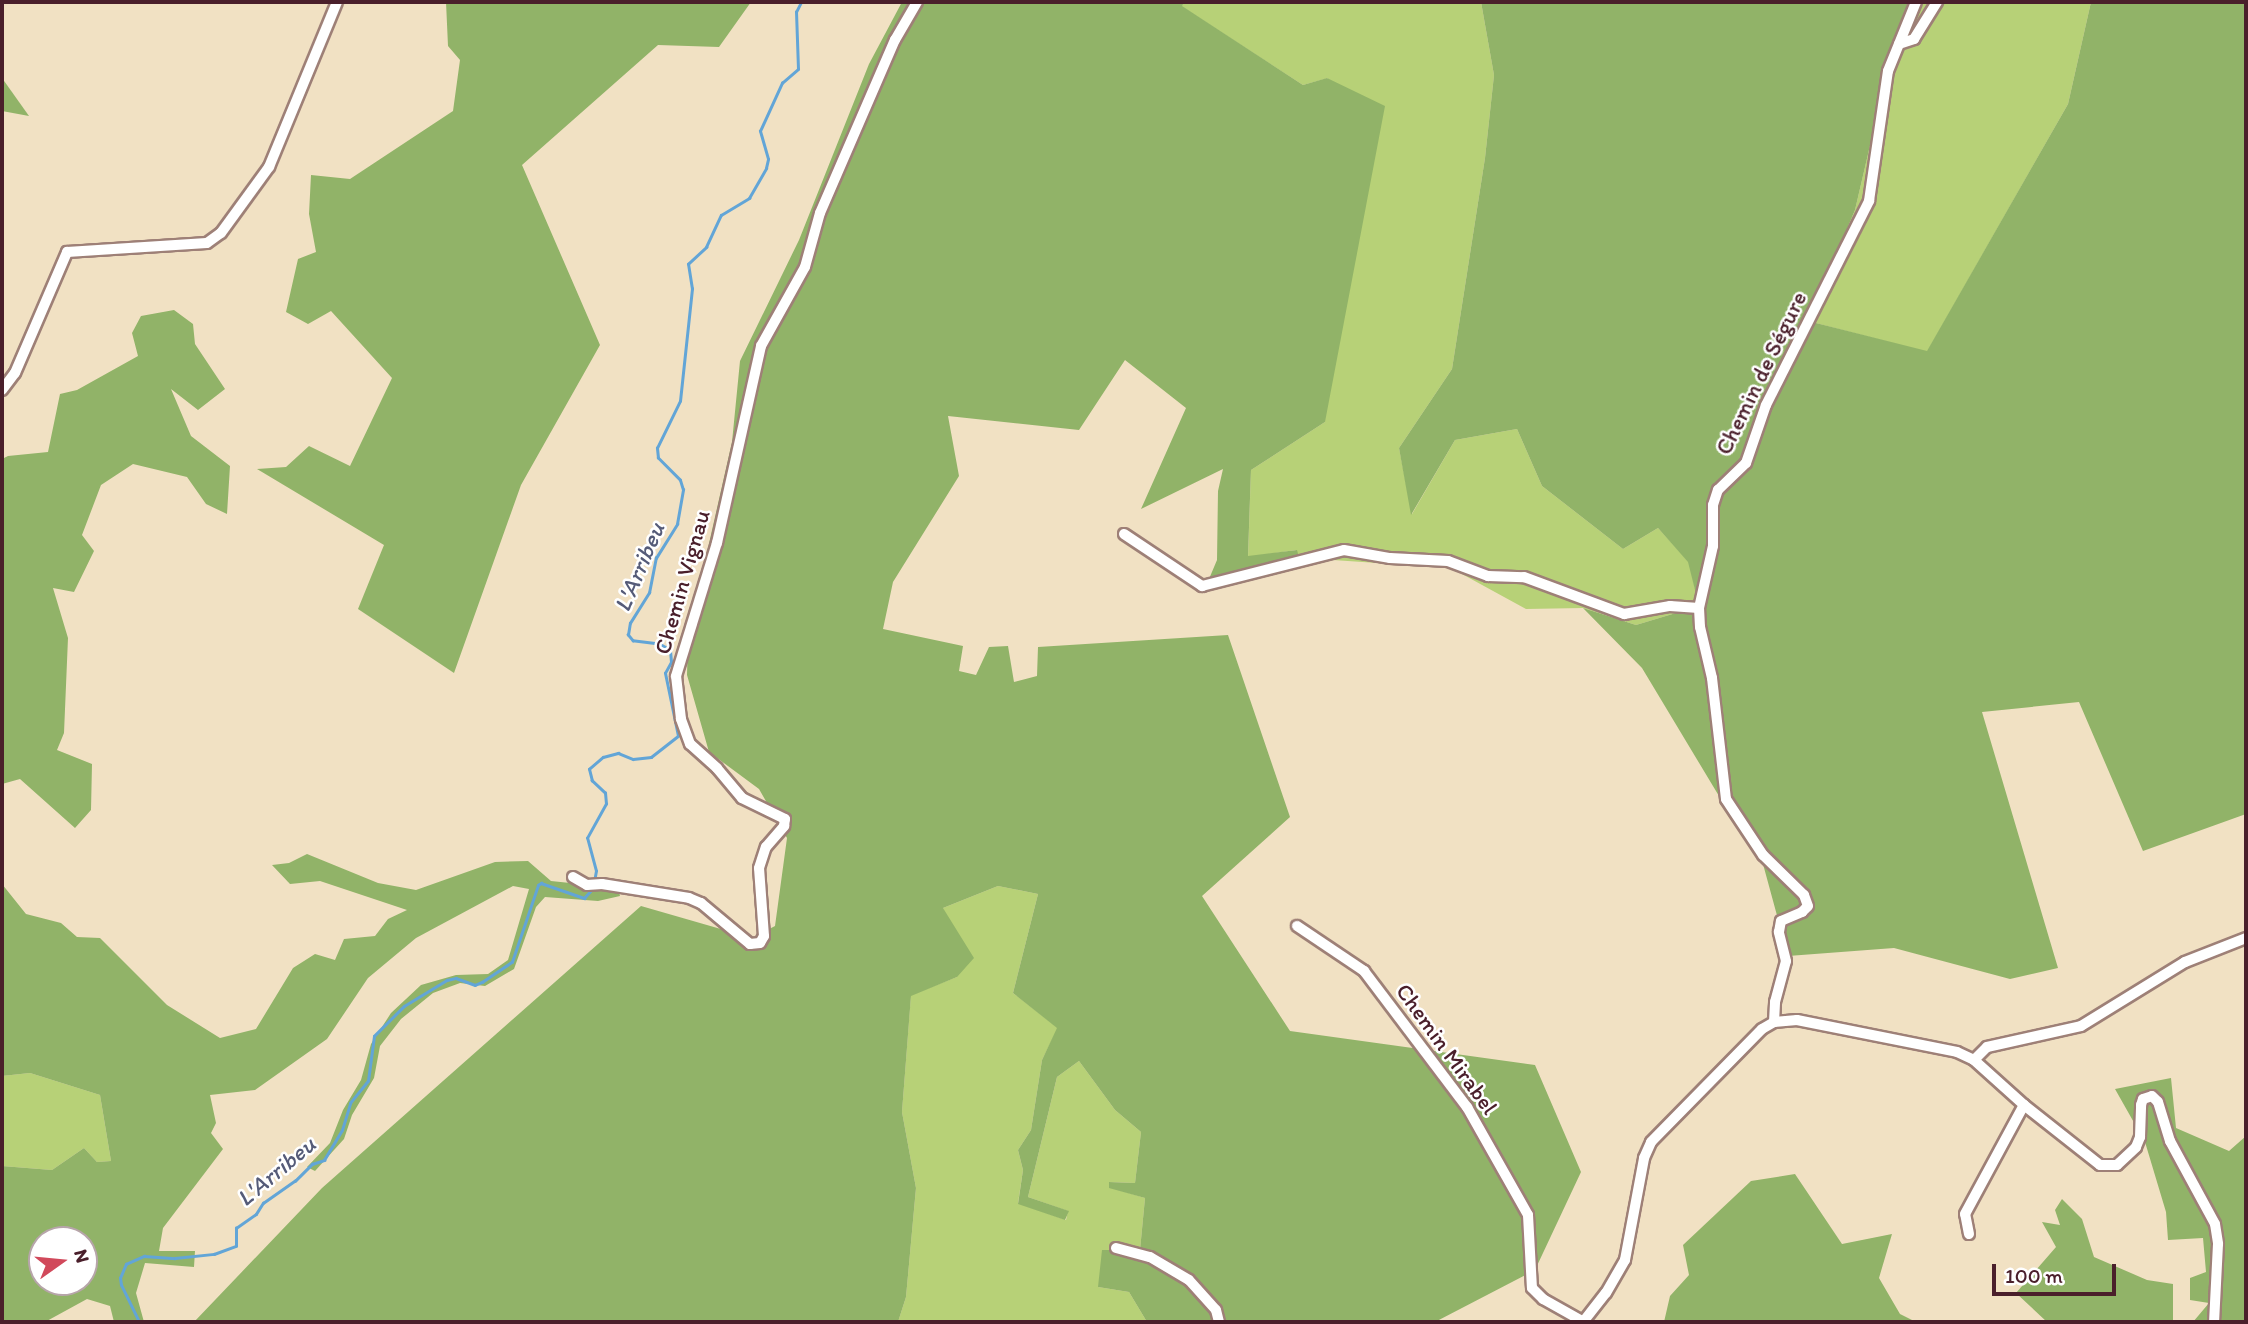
<!DOCTYPE html>
<html>
<head>
<meta charset="utf-8">
<style>
  body { margin:0 }
  #map { position:relative; width:2248px; height:1324px; overflow:hidden; background:#f1e1c3; font-family:Itim,sans-serif }
  div>[style] { position:absolute }
  [style*='--x'] { left:calc(var(--x)*1px); top:calc(var(--y)*1px); width:calc(var(--w)*1px); rotate:calc(var(--a)*1deg) }
  .green>* { inset:0; background:#b7d177 }
  .forest>* { inset:0; background:#91b368 }
  .stream>* { height:2.5px; margin:-1.25px; padding:0 1.25px; transform-origin:1.25px; border-radius:1.25px; background:#62a5d7 }
  .roads { filter:drop-shadow(2px 0 #9e8077) drop-shadow(-2px 0 #9e8077) drop-shadow(0 2px #9e8077) drop-shadow(0 -2px #9e8077) }
  .minor>* { height:10px; margin:-5px; padding:0 5px; transform-origin:5px; border-radius:5px; background:#fff }
  span { translate:-50% -50%; white-space:nowrap; text-align:center; line-height:1.15; -webkit-text-stroke:5px #fff; paint-order:stroke }
  .street-label { font-size:23px; color:#4a1f2b }
  .water-label { font-size:24px; color:#555b78; font-style:italic }
  .frame { position:absolute; inset:0; border:4px solid #4a1f2b; pointer-events:none }
  .north { position:absolute; left:28px; top:1226px; width:70px; height:70px; box-sizing:border-box; background:#fff; border:2px solid #b7a5aa; border-radius:50%; rotate:75deg; font-size:19px; font-weight:700; line-height:28px; text-align:center; color:#4a1f2b }
  .north::after { content:''; display:block; margin:auto; width:24px; height:32px; background:#d1495b; clip-path:polygon(50% 0,100% 100%,50% 72%,0 100%) }
  .scale { position:absolute; left:1992px; top:1264px; width:124px; height:32px; box-sizing:border-box; border:4px solid #4a1f2b; border-top:0; padding-left:9px; font-size:21px; line-height:24px; white-space:nowrap; color:#4a1f2b; -webkit-text-stroke:5px #fff; paint-order:stroke }
</style>
</head>
<body>
<div id="map">
  <div class="green">
    <i style="clip-path:polygon(1184px 2px,1481px 2px,1494px 75px,1485px 158px,1452px 369px,1399px 448px,1412px 514px,1455px 440px,1517px 429px,1542px 486px,1623px 549px,1658px 528px,1689px 562px,1699px 606px,1636px 625px,1583px 608px,1526px 609px,1451px 568px,1333px 560px,1215px 589px,1209px 579px,1299px 557px,1296px 550px,1248px 557px,1251px 470px,1325px 422px,1328px 78px,1303px 85px,1181px 6px)"></i>
    <i style="clip-path:polygon(1908px 2px,2091px 2px,2068px 104px,1927px 352px,1808px 321px,1855px 210px,1889px 64px)"></i>
    <i style="clip-path:polygon(998px 886px,1038px 894px,1013px 993px,1058px 1028px,1042px 1060px,1031px 1130px,1018px 1150px,1023px 1170px,1018px 1203px,1066px 1220px,1068px 1211px,1028px 1197px,1057px 1077px,1079px 1061px,1115px 1110px,1141px 1132px,1135px 1183px,1109px 1182px,1109px 1187px,1145px 1198px,1140px 1250px,1098px 1287px,1129px 1292px,1147px 1322px,898px 1322px,906px 1297px,916px 1188px,902px 1112px,911px 995px,957px 977px,943px 908px)"></i>
    <i style="clip-path:polygon(30px 1073px,100px 1095px,111px 1161px,97px 1162px,84px 1148px,52px 1170px,2px 1166px,2px 1076px)"></i>
  </div>
  <div class="forest">
    <i style="clip-path:polygon(446px 2px,751px 2px,719px 47px,658px 45px,522px 165px,600px 345px,521px 485px,454px 673px,358px 609px,384px 545px,257px 469px,286px 467px,309px 446px,350px 466px,392px 378px,331px 311px,308px 324px,286px 312px,298px 259px,316px 252px,309px 214px,311px 175px,350px 179px,453px 111px,460px 60px,448px 46px)"></i>
    <i style="clip-path:polygon(902px 2px,1184px 2px,1182px 6px,1303px 85px,1327px 78px,1385px 106px,1325px 422px,1251px 470px,1248px 556px,1297px 550px,1299px 557px,1209px 579px,1217px 560px,1218px 491px,1223px 469px,1141px 509px,1186px 408px,1125px 360px,1079px 430px,948px 416px,959px 476px,893px 582px,883px 629px,963px 646px,959px 671px,976px 675px,989px 647px,1008px 646px,1014px 682px,1037px 676px,1038px 647px,1228px 635px,1290px 817px,1202px 896px,1290px 1031px,1535px 1065px,1581px 1172px,1535px 1270px,1435px 1322px,1147px 1322px,1129px 1292px,1098px 1287px,1102px 1250px,1140px 1250px,1145px 1198px,1109px 1188px,1109px 1182px,1135px 1183px,1141px 1132px,1115px 1110px,1079px 1061px,1057px 1077px,1028px 1197px,1069px 1211px,1065px 1220px,1018px 1204px,1023px 1170px,1018px 1150px,1031px 1130px,1042px 1060px,1057px 1028px,1013px 993px,1038px 894px,998px 886px,943px 908px,974px 958px,957px 977px,911px 996px,902px 1112px,916px 1188px,906px 1297px,898px 1322px,194px 1322px,322px 1188px,641px 906px,752px 938px,775px 926px,787px 838px,759px 789px,709px 752px,687px 675px,688px 636px,732px 442px,740px 361px,799px 240px,869px 64px)"></i>
    <i style="clip-path:polygon(1481px 2px,1908px 2px,1889px 64px,1855px 210px,1808px 321px,1927px 351px,2068px 104px,2091px 2px,2246px 2px,2246px 814px,2143px 851px,2079px 702px,1982px 712px,2058px 968px,2010px 979px,1894px 948px,1788px 956px,1760px 853px,1728px 811px,1642px 668px,1583px 608px,1636px 625px,1699px 606px,1688px 562px,1658px 528px,1623px 549px,1542px 486px,1517px 429px,1455px 440px,1411px 515px,1399px 448px,1452px 369px,1485px 158px,1494px 75px)"></i>
    <i style="clip-path:polygon(2px 78px,29px 116px,2px 111px)"></i>
    <i style="clip-path:polygon(174px 310px,193px 324px,195px 344px,225px 389px,198px 410px,171px 389px,191px 436px,230px 466px,227px 514px,206px 504px,187px 477px,133px 464px,101px 485px,82px 535px,94px 551px,74px 592px,53px 588px,68px 638px,64px 733px,57px 750px,92px 764px,91px 810px,75px 828px,20px 779px,2px 784px,2px 459px,8px 456px,48px 452px,60px 394px,77px 390px,138px 356px,132px 333px,141px 316px)"></i>
    <i style="clip-path:polygon(evenodd,307px 854px,378px 883px,416px 890px,495px 862px,528px 861px,551px 881px,618px 888px,620px 896px,598px 901px,545px 897px,536px 907px,514px 969px,485px 986px,460px 983px,433px 993px,401px 1019px,380px 1046px,374px 1078px,352px 1115px,344px 1139px,315px 1171px,307px 1167px,330px 1143px,343px 1110px,361px 1080px,371px 1044px,391px 1013px,421px 985px,456px 975px,488px 974px,508px 960px,529px 889px,513px 886px,416px 938px,368px 978px,327px 1039px,255px 1090px,210px 1095px,216px 1123px,211px 1133px,223px 1149px,163px 1228px,159px 1251px,195px 1251px,194px 1267px,145px 1263px,136px 1293px,144px 1322px,114px 1322px,110px 1306px,87px 1299px,45px 1322px,2px 1322px,2px 1166px,52px 1170px,84px 1148px,97px 1162px,111px 1161px,100px 1095px,30px 1073px,2px 1076px,2px 884px,26px 914px,61px 923px,77px 937px,100px 938px,167px 1005px,220px 1038px,256px 1029px,293px 968px,315px 954px,335px 960px,344px 939px,375px 936px,388px 919px,407px 910px,320px 881px,290px 884px,272px 865px,289px 863px,307px 854px,42px 1240px,84px 1240px,84px 1282px,42px 1282px,42px 1240px)"></i>
    <i style="clip-path:polygon(2171px 1078px,2176px 1128px,2229px 1151px,2246px 1136px,2246px 1322px,2193px 1322px,2209px 1303px,2190px 1300px,2190px 1278px,2206px 1272px,2203px 1238px,2168px 1240px,2166px 1212px,2145px 1142px,2115px 1089px)"></i>
    <i style="clip-path:polygon(1795px 1174px,1842px 1244px,1892px 1234px,1879px 1278px,1900px 1314px,1916px 1322px,1664px 1322px,1670px 1296px,1689px 1275px,1683px 1245px,1751px 1181px)"></i>
    <i style="clip-path:polygon(2062px 1199px,2082px 1219px,2094px 1257px,2147px 1280px,2173px 1284px,2173px 1322px,2047px 1322px,2016px 1293px,2056px 1247px,2042px 1222px,2060px 1225px,2055px 1210px)"></i>
  </div>
  <div class="stream">
    <i style="--x:594;--y:882;--w:11;--a:-80"></i>
    <i style="--x:596;--y:871;--w:34;--a:-105"></i>
    <i style="--x:587;--y:838;--w:39;--a:-61"></i>
    <i style="--x:606;--y:804;--w:11;--a:-95"></i>
    <i style="--x:605;--y:793;--w:18;--a:-137"></i>
    <i style="--x:592;--y:781;--w:12;--a:-104"></i>
    <i style="--x:589;--y:769;--w:18;--a:-41"></i>
    <i style="--x:603;--y:757;--w:16;--a:-15"></i>
    <i style="--x:618;--y:753;--w:16;--a:22"></i>
    <i style="--x:633;--y:759;--w:18;--a:-6"></i>
    <i style="--x:651;--y:757;--w:34;--a:-38"></i>
    <i style="--x:678;--y:736;--w:64;--a:-101.7"></i>
    <i style="--x:665;--y:673;--w:13;--a:-61"></i>
    <i style="--x:671;--y:662;--w:12;--a:-95"></i>
    <i style="--x:670;--y:650;--w:13;--a:-151"></i>
    <i style="--x:659;--y:644;--w:26;--a:-173"></i>
    <i style="--x:633;--y:641;--w:8;--a:-130"></i>
    <i style="--x:628;--y:635;--w:12;--a:-81"></i>
    <i style="--x:630;--y:623;--w:36;--a:-58"></i>
    <i style="--x:649;--y:593;--w:36;--a:-79"></i>
    <i style="--x:656;--y:558;--w:40;--a:-58"></i>
    <i style="--x:677;--y:524;--w:35;--a:-80"></i>
    <i style="--x:683;--y:490;--w:10;--a:-107"></i>
    <i style="--x:680;--y:480;--w:31;--a:-135"></i>
    <i style="--x:658;--y:458;--w:10;--a:-96"></i>
    <i style="--x:657;--y:448;--w:52;--a:-63.9"></i>
    <i style="--x:680;--y:401;--w:113;--a:-83.9"></i>
    <i style="--x:692;--y:289;--w:25;--a:-99"></i>
    <i style="--x:688;--y:264;--w:25;--a:-43"></i>
    <i style="--x:706;--y:247;--w:35;--a:-65"></i>
    <i style="--x:721;--y:215;--w:33;--a:-31"></i>
    <i style="--x:749;--y:198;--w:34;--a:-60"></i>
    <i style="--x:766;--y:168;--w:9;--a:-77"></i>
    <i style="--x:768;--y:159;--w:29;--a:-106"></i>
    <i style="--x:760;--y:131;--w:53;--a:-65.4"></i>
    <i style="--x:782;--y:83;--w:21;--a:-41"></i>
    <i style="--x:798;--y:69;--w:57;--a:-92"></i>
    <i style="--x:796;--y:12;--w:11;--a:-63"></i>
    <i style="--x:139;--y:1322;--w:41;--a:-115.9"></i>
    <i style="--x:121;--y:1285;--w:7;--a:-98"></i>
    <i style="--x:120;--y:1278;--w:15;--a:-67"></i>
    <i style="--x:126;--y:1264;--w:20;--a:-24"></i>
    <i style="--x:144;--y:1256;--w:31;--a:4"></i>
    <i style="--x:175;--y:1258;--w:39;--a:-6"></i>
    <i style="--x:214;--y:1254;--w:23;--a:-20"></i>
    <i style="--x:236;--y:1246;--w:18;--a:-90"></i>
    <i style="--x:236;--y:1228;--w:24;--a:-35"></i>
    <i style="--x:256;--y:1214;--w:13;--a:-58"></i>
    <i style="--x:263;--y:1203;--w:39;--a:-35"></i>
    <i style="--x:295;--y:1181;--w:24;--a:-45"></i>
    <i style="--x:312;--y:1164;--w:13;--a:-18"></i>
    <i style="--x:324;--y:1160;--w:35;--a:-59"></i>
    <i style="--x:342;--y:1130;--w:28;--a:-73"></i>
    <i style="--x:350;--y:1103;--w:28;--a:-51"></i>
    <i style="--x:368;--y:1081;--w:45;--a:-82.4"></i>
    <i style="--x:374;--y:1036;--w:42;--a:-45"></i>
    <i style="--x:404;--y:1006;--w:50;--a:-31.2"></i>
    <i style="--x:447;--y:980;--w:9;--a:-13"></i>
    <i style="--x:456;--y:978;--w:20;--a:20"></i>
    <i style="--x:475;--y:985;--w:8;--a:-23"></i>
    <i style="--x:482;--y:982;--w:36;--a:-34"></i>
    <i style="--x:512;--y:962;--w:81;--a:-71.3"></i>
    <i style="--x:538;--y:885;--w:4;--a:-34"></i>
    <i style="--x:541;--y:883;--w:46;--a:19.2"></i>
    <i style="--x:584;--y:898;--w:13;--a:-48"></i>
  </div>
  <div class="roads">
    <div class="minor">
      <i style="--x:1899;--y:44;--w:16;--a:-18"></i>
      <i style="--x:1914;--y:39;--w:44;--a:-58.1"></i>
      <i style="--x:2;--y:390;--w:21;--a:-53"></i>
      <i style="--x:15;--y:373;--w:132;--a:-66.7"></i>
      <i style="--x:67;--y:252;--w:140;--a:-3.7"></i>
      <i style="--x:207;--y:243;--w:17;--a:-36"></i>
      <i style="--x:221;--y:233;--w:82;--a:-54"></i>
      <i style="--x:269;--y:167;--w:178;--a:-67.6"></i>
      <i style="--x:1124;--y:534;--w:94;--a:33.7"></i>
      <i style="--x:1202;--y:586;--w:146;--a:-14.2"></i>
      <i style="--x:1344;--y:550;--w:47;--a:9.9"></i>
      <i style="--x:1390;--y:558;--w:58;--a:3"></i>
      <i style="--x:1448;--y:561;--w:43;--a:20.6"></i>
      <i style="--x:1488;--y:576;--w:36;--a:2"></i>
      <i style="--x:1524;--y:577;--w:107;--a:20.3"></i>
      <i style="--x:1624;--y:614;--w:47;--a:-9.9"></i>
      <i style="--x:1670;--y:606;--w:29;--a:4"></i>
      <i style="--x:573;--y:877;--w:16;--a:30"></i>
      <i style="--x:587;--y:885;--w:15;--a:-4"></i>
      <i style="--x:602;--y:884;--w:88;--a:9.1"></i>
      <i style="--x:689;--y:898;--w:13;--a:23"></i>
      <i style="--x:701;--y:903;--w:64;--a:39.9"></i>
      <i style="--x:750;--y:944;--w:10;--a:-6"></i>
      <i style="--x:760;--y:943;--w:8;--a:-60"></i>
      <i style="--x:764;--y:936;--w:68;--a:-94.2"></i>
      <i style="--x:759;--y:868;--w:22;--a:-72"></i>
      <i style="--x:766;--y:847;--w:28;--a:-49"></i>
      <i style="--x:784;--y:826;--w:7;--a:-82"></i>
      <i style="--x:785;--y:819;--w:48;--a:-154"></i>
      <i style="--x:742;--y:798;--w:39;--a:-130"></i>
      <i style="--x:717;--y:768;--w:36;--a:-138"></i>
      <i style="--x:690;--y:744;--w:27;--a:-110"></i>
      <i style="--x:681;--y:719;--w:43;--a:-96.6"></i>
      <i style="--x:676;--y:676;--w:139;--a:-72.9"></i>
      <i style="--x:717;--y:543;--w:202;--a:-77.4"></i>
      <i style="--x:761;--y:346;--w:90;--a:-60.9"></i>
      <i style="--x:805;--y:267;--w:56;--a:-74.5"></i>
      <i style="--x:820;--y:213;--w:189;--a:-66.6"></i>
      <i style="--x:895;--y:40;--w:44;--a:-59.9"></i>
      <i style="--x:1297;--y:926;--w:81;--a:33.9"></i>
      <i style="--x:1364;--y:971;--w:171;--a:52.9"></i>
      <i style="--x:1467;--y:1107;--w:124;--a:60.5"></i>
      <i style="--x:1528;--y:1215;--w:73;--a:86.9"></i>
      <i style="--x:1532;--y:1288;--w:16;--a:45"></i>
      <i style="--x:1543;--y:1299;--w:47;--a:29.3"></i>
      <i style="--x:1774;--y:1022;--w:20;--a:-87"></i>
      <i style="--x:1775;--y:1002;--w:42;--a:-75"></i>
      <i style="--x:1786;--y:961;--w:30;--a:-104"></i>
      <i style="--x:1779;--y:932;--w:11;--a:-80"></i>
      <i style="--x:1781;--y:921;--w:23;--a:-23"></i>
      <i style="--x:1802;--y:912;--w:8;--a:-45"></i>
      <i style="--x:1808;--y:906;--w:12;--a:-110"></i>
      <i style="--x:1804;--y:895;--w:57;--a:-135.7"></i>
      <i style="--x:1763;--y:855;--w:67;--a:-123.5"></i>
      <i style="--x:1726;--y:799;--w:122;--a:-96.6"></i>
      <i style="--x:1712;--y:678;--w:52;--a:-103.2"></i>
      <i style="--x:1700;--y:627;--w:19;--a:-93"></i>
      <i style="--x:1699;--y:608;--w:64;--a:-77.3"></i>
      <i style="--x:1713;--y:546;--w:41;--a:-90"></i>
      <i style="--x:1713;--y:505;--w:16;--a:-72"></i>
      <i style="--x:1718;--y:490;--w:39;--a:-44"></i>
      <i style="--x:1746;--y:463;--w:61;--a:-71"></i>
      <i style="--x:1766;--y:405;--w:229;--a:-63.2"></i>
      <i style="--x:1869;--y:201;--w:131;--a:-81.7"></i>
      <i style="--x:1888;--y:71;--w:74;--a:-67.9"></i>
      <i style="--x:1974;--y:1060;--w:18;--a:-45"></i>
      <i style="--x:1987;--y:1047;--w:96;--a:-12.6"></i>
      <i style="--x:2081;--y:1026;--w:122;--a:-31.6"></i>
      <i style="--x:2185;--y:962;--w:66;--a:-21.5"></i>
      <i style="--x:1969;--y:1234;--w:20;--a:-101"></i>
      <i style="--x:1965;--y:1214;--w:124;--a:-61.6"></i>
      <i style="--x:1116;--y:1248;--w:35;--a:15"></i>
      <i style="--x:1150;--y:1257;--w:45;--a:30.5"></i>
      <i style="--x:1189;--y:1280;--w:40;--a:48"></i>
      <i style="--x:1216;--y:1310;--w:12;--a:76"></i>
      <i style="--x:1583;--y:1322;--w:37;--a:-52"></i>
      <i style="--x:1606;--y:1293;--w:38;--a:-60"></i>
      <i style="--x:1625;--y:1260;--w:104;--a:-79.4"></i>
      <i style="--x:1644;--y:1158;--w:17;--a:-66"></i>
      <i style="--x:1651;--y:1142;--w:158;--a:-45.5"></i>
      <i style="--x:1762;--y:1029;--w:14;--a:-30"></i>
      <i style="--x:1774;--y:1022;--w:23;--a:-5"></i>
      <i style="--x:1797;--y:1020;--w:163;--a:11.3"></i>
      <i style="--x:1957;--y:1052;--w:19;--a:25"></i>
      <i style="--x:1974;--y:1060;--w:67;--a:42"></i>
      <i style="--x:2024;--y:1105;--w:97;--a:38.3"></i>
      <i style="--x:2100;--y:1165;--w:17;--a:0"></i>
      <i style="--x:2117;--y:1165;--w:26;--a:-43"></i>
      <i style="--x:2136;--y:1147;--w:11;--a:-68"></i>
      <i style="--x:2140;--y:1137;--w:32;--a:-88"></i>
      <i style="--x:2141;--y:1105;--w:6;--a:-72"></i>
      <i style="--x:2143;--y:1099;--w:9;--a:-18"></i>
      <i style="--x:2152;--y:1096;--w:8;--a:45"></i>
      <i style="--x:2158;--y:1102;--w:41;--a:72.9"></i>
      <i style="--x:2170;--y:1141;--w:94;--a:61.5"></i>
      <i style="--x:2215;--y:1224;--w:20;--a:81"></i>
      <i style="--x:2218;--y:1244;--w:78;--a:92.9"></i>
    </div>
  </div>
  <div class="street-label">
    <span style="left:1761px;top:373px;rotate:-64deg">Chemin de Ségure</span>
    <span style="left:682px;top:582px;rotate:-74deg">Chemin Vignau</span>
    <span style="left:1447px;top:1049px;rotate:54deg">Chemin Mirabel</span>
  </div>
  <div class="water-label">
    <span style="left:639px;top:567px;rotate:-67deg">L'Arribeu</span>
    <span style="left:276px;top:1171px;rotate:-40deg">L'Arribeu</span>
  </div>
  <div class="frame"></div>
  <div class="north">N</div>
  <div class="scale">100 m</div>
</div>
</body>
</html>
